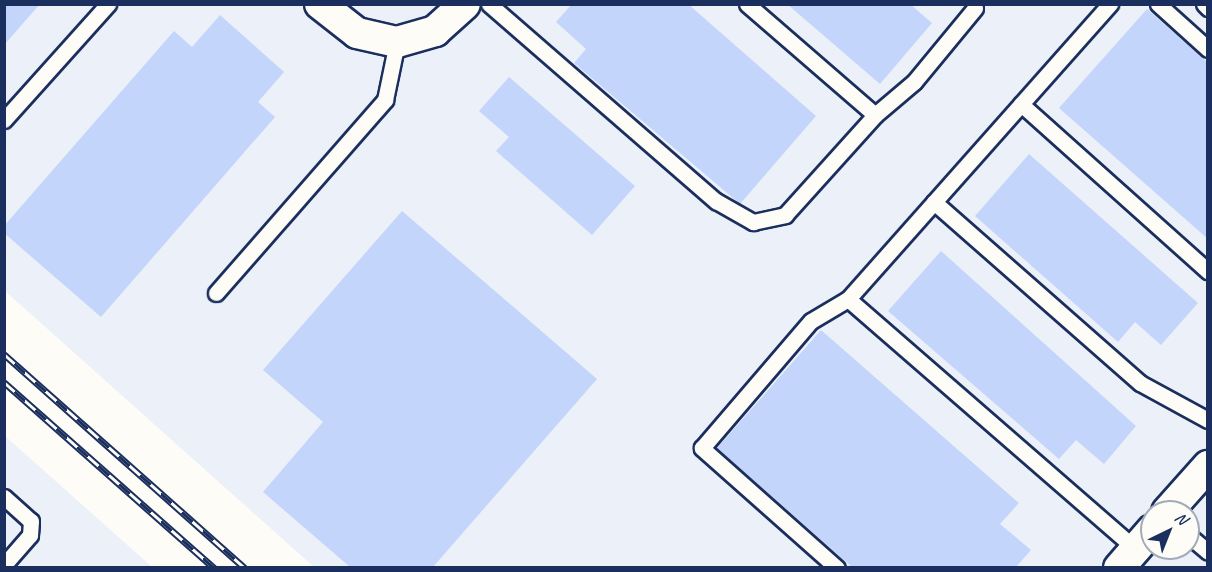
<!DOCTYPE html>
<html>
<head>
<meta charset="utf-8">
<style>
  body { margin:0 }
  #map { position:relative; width:1212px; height:572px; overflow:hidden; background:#fdfcf7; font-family:Caveat,sans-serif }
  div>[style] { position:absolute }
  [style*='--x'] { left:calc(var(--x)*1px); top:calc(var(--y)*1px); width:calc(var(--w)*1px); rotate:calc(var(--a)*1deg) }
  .built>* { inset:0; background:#ecf0f8 }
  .building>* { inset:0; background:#c4d5fb }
  .roads { filter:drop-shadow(2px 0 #1b2f5e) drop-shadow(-2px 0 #1b2f5e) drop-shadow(0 2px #1b2f5e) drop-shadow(0 -2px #1b2f5e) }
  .service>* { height:15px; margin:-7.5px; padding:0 7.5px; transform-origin:7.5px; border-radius:7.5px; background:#fdfcf7 }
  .minor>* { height:30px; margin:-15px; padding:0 15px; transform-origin:15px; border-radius:15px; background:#fdfcf7 }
  .rail>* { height:7px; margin-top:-3.5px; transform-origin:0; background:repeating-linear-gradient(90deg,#fdfcf7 0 14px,#1b2f5e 0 28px); box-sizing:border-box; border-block:2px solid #1b2f5e }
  span { translate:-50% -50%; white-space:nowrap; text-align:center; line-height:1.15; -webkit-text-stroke:4.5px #fdfcf7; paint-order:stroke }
  .frame { position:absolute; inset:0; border:6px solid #1b2f5e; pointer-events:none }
  .north { position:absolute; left:1140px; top:500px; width:60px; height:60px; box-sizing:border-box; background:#fdfcf7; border:2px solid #a3aaba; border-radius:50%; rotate:43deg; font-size:16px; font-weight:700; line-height:24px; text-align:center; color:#1b2f5e }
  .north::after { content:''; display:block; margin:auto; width:21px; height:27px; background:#1b2f5e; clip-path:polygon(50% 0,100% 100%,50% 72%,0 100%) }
</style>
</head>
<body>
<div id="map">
  <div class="built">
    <i style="clip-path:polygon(evenodd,5px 5px,1207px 5px,1207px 567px,314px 567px,5px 291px,5px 5px,1152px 512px,1188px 512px,1188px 548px,1152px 548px,1152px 512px)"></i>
    <i style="clip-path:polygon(5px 436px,152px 567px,5px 567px)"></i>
  </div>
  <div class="building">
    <i style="clip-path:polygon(4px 4px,40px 4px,4px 45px)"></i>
    <i style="clip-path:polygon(572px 4px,688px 4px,816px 116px,740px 204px,574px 63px,586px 49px,556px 22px)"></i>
    <i style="clip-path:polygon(787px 4px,910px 4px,932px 23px,880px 84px)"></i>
    <i style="clip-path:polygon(1147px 9px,1208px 63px,1208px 239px,1059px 108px)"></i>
    <i style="clip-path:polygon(220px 15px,284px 72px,258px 102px,275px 117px,101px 317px,4px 233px,4px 226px,174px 31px,192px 47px)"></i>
    <i style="clip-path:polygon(509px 77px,635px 186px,592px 235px,496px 151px,509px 137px,479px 111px)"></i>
    <i style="clip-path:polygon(1029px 154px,1198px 303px,1161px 345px,1135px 322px,1118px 342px,975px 216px)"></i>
    <i style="clip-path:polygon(402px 211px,597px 379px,433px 567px,350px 567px,263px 492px,323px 422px,263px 370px)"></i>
    <i style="clip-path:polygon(941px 251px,1136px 426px,1104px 464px,1076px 440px,1059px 459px,888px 311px)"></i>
    <i style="clip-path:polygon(821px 330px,1019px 503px,1000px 524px,1031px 550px,1016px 567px,852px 567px,717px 448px)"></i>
  </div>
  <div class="roads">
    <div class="service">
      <i style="--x:489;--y:4;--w:301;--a:41"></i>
      <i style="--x:716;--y:201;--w:43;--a:29.6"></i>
      <i style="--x:753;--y:222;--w:33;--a:-12"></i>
      <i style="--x:785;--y:215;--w:135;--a:-48"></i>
      <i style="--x:747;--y:4;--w:169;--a:40.9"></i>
      <i style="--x:875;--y:115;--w:51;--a:-40.2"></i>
      <i style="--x:914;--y:82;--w:96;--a:-50.5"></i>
      <i style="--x:1158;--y:4;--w:67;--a:42"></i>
      <i style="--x:1204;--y:4;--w:6;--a:45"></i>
      <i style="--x:1021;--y:104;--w:251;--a:41.8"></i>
      <i style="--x:4;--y:120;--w:156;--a:-48.1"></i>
      <i style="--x:934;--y:202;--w:274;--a:41.3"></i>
      <i style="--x:1140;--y:383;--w:77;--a:28.6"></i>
      <i style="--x:216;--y:293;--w:257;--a:-48.8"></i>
      <i style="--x:385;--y:100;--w:59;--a:-78.3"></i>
      <i style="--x:848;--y:299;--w:381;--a:41"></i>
      <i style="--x:4;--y:497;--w:36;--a:42"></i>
      <i style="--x:31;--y:521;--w:14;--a:94"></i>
      <i style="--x:30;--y:535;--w:40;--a:131"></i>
      <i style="--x:1188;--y:535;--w:26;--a:40"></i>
      <i style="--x:837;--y:568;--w:181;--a:-138.4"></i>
      <i style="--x:702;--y:448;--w:167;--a:-49.4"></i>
      <i style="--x:811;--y:321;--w:43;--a:-30.7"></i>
      <i style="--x:848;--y:299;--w:395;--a:-48.4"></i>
    </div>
    <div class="minor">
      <i style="--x:320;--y:4;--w:47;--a:38.1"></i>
      <i style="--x:357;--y:33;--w:41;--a:12.7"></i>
      <i style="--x:397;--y:42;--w:40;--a:-16"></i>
      <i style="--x:435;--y:31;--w:40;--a:-42"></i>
      <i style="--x:1167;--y:512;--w:62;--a:-48.3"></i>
      <i style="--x:1119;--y:568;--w:50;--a:-49"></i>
    </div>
  </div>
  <div class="rail">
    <i style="--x:4;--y:354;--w:322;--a:41.6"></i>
    <i style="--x:4;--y:382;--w:281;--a:41.5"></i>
  </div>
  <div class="frame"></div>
  <div class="north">N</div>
</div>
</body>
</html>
